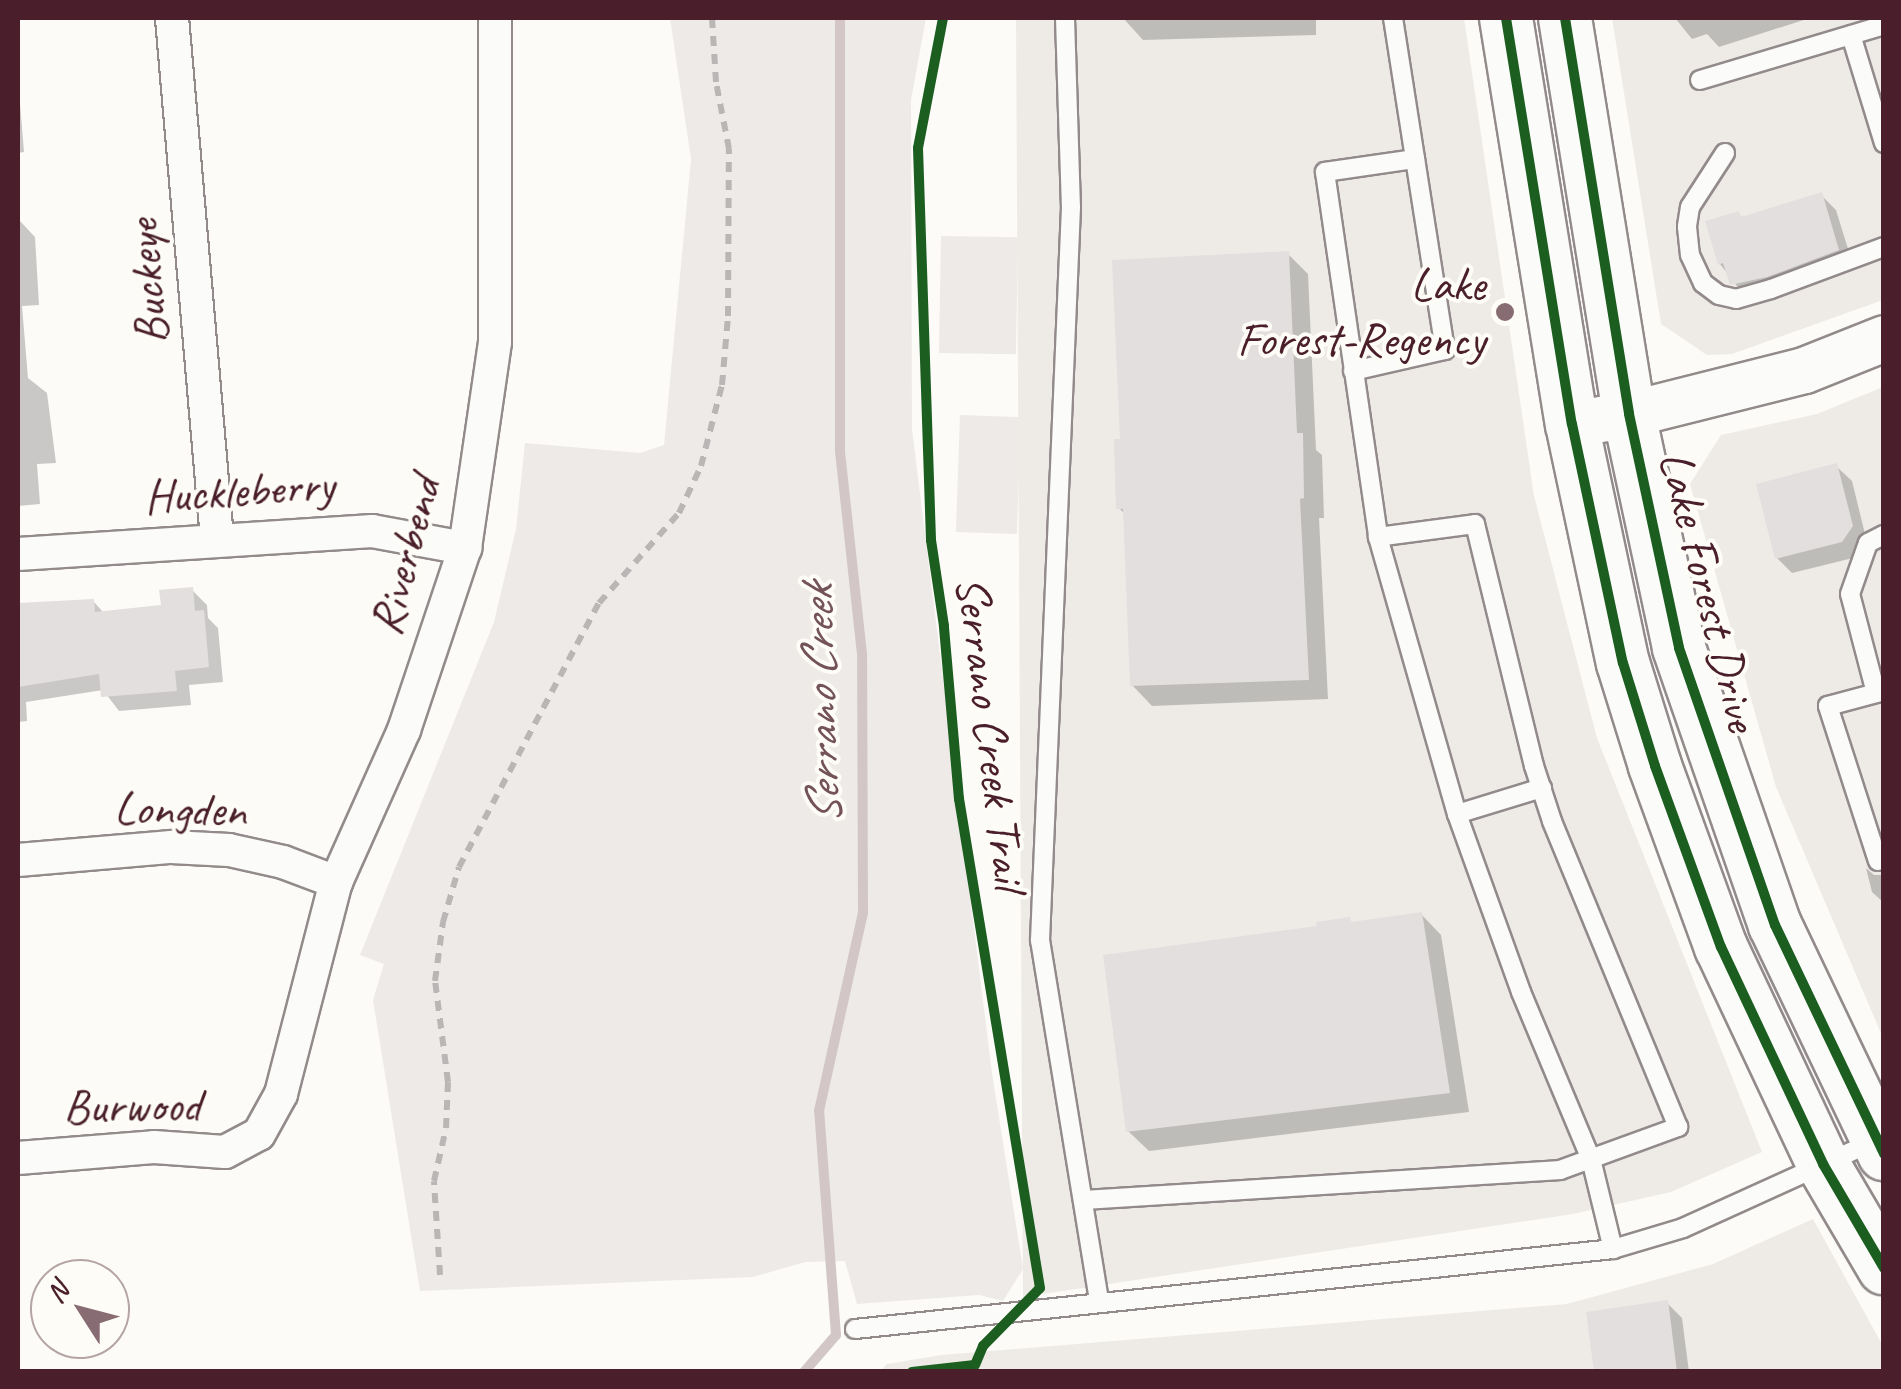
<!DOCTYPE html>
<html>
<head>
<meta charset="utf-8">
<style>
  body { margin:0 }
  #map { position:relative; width:1901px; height:1389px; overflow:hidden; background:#fcfbf8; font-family:Caveat,sans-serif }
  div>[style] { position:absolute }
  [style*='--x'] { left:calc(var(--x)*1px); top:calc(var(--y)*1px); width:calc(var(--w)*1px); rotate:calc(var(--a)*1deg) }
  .built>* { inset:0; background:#eeebe7 }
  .green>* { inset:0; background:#eeeae8; transform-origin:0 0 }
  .shadow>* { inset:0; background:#0003 }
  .stream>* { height:10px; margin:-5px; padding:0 5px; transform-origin:5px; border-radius:5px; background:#d2c7c6 }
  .building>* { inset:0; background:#e2dfde }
  .path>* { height:6px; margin-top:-3px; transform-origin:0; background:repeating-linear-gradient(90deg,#bbb6b6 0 10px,transparent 0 18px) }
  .roads { filter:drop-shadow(2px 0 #928a8b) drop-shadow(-2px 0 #928a8b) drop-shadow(0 2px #928a8b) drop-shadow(0 -2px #928a8b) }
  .lane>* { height:18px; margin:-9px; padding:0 9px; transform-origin:9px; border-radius:9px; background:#fbfbf9 }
  .street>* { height:32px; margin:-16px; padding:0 16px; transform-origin:16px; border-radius:16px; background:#fbfbf9 }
  .secondary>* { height:45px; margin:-22.5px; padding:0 22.5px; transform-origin:22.5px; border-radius:22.5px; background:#fbfbf9 }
  .primary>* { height:52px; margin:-26px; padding:0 26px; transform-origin:26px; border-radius:26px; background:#fbfbf9 }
  .cycleway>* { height:10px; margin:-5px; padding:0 5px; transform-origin:5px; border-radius:5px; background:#1b5e20 }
  .dots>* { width:28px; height:28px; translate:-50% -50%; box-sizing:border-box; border:5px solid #fdfcf7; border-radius:50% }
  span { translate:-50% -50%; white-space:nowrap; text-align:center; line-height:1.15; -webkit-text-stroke:8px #fdfcf7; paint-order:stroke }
  .street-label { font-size:48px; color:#4a1f2b }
  .poi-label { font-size:48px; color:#4a1f2b }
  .right { translate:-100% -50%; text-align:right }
  .water-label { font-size:50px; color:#73525a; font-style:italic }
  .frame { position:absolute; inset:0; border:20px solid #4a1f2b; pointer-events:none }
  .north { position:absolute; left:30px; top:1259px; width:100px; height:100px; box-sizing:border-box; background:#fdfcf7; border:2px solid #b5a4a5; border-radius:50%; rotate:306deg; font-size:28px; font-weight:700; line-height:40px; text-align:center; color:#4a1f2b }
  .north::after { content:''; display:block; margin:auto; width:35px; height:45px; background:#886c73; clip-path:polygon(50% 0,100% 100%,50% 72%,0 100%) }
</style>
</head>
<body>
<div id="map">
  <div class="built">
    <i style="clip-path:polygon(1016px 18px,1464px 18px,1534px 496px,1597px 738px,1762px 1152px,1671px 1192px,1573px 1214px,1023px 1297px)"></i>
    <i style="clip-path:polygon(1612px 18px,1883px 18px,1883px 300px,1732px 354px,1707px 355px,1661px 324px)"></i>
    <i style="clip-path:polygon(1883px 387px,1883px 1038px,1776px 787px,1690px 484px,1721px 435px,1817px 414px)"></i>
    <i style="clip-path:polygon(1813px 1219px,1884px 1348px,1883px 1372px,880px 1372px,887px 1364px,941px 1355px,1567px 1304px,1713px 1264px)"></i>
  </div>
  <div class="green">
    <i style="clip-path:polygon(670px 18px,926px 18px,911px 100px,912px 429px,992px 1073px,1023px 1269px,1003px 1301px,979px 1295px,857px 1304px,845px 1261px,805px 1262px,753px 1277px,420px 1291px,373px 1000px,384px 964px,360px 955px,494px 622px,516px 529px,525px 443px,640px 453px,664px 445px,691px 159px)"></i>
    <i style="left:941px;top:236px;width:77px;height:117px;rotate:1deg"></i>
    <i style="left:960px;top:415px;width:61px;height:117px;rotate:2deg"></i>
  </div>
  <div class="shadow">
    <i style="clip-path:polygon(1123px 18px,1316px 18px,1316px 35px,1143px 40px)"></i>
    <i style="clip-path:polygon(1675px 18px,1810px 18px,1719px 47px,1707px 34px,1692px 39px)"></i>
    <i style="clip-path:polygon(18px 78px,24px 152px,18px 153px)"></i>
    <i style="clip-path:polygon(1821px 195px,1836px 210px,1853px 265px,1747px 299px,1720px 264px,1739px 214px,1743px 219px)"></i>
    <i style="clip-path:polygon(20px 221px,35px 237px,39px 305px,22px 306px,28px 378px,47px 393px,56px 463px,37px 464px,40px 504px,18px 506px)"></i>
    <i style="clip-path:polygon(1288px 254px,1308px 274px,1316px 450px,1322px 455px,1324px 518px,1319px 518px,1328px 699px,1152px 706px,1132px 685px,1126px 515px,1119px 508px,1122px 441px)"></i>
    <i style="clip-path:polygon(1836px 466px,1852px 481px,1867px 542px,1857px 557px,1792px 573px,1777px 558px)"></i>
    <i style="clip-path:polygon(192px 590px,207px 605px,208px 618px,218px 628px,223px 682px,189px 685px,191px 705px,119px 711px,103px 690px,26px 702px,27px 721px,18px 722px,18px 620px,93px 601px,104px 613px,163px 607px)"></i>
    <i style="clip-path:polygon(1866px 868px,1874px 875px,1884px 875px,1884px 903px,1872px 892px)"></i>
    <i style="clip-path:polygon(1421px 914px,1441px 935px,1469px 1112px,1149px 1151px,1128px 1131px,1319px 928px,1349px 919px,1353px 924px)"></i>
    <i style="clip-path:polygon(1667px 1303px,1682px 1318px,1689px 1372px,1596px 1372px)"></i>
  </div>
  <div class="stream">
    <i style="--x:804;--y:1372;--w:49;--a:-49.1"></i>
    <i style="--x:836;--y:1335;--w:225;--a:-94.3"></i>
    <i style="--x:819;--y:1111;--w:203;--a:-77.5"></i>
    <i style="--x:863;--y:913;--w:259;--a:-90.2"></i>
    <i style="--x:862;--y:654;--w:205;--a:-96.2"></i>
    <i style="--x:840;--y:450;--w:432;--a:-90"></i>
  </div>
  <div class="building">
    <i style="clip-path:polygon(1822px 192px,1839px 250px,1767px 277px,1730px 285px,1723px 263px,1718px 265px,1705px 221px,1739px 211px,1741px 217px)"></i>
    <i style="clip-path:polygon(1289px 251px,1297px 433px,1303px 433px,1304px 498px,1300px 499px,1309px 680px,1130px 686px,1123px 509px,1116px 509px,1114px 439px,1120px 439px,1112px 260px)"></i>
    <i style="clip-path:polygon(1837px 463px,1853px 526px,1842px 542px,1775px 559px,1756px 484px)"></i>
    <i style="clip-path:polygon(193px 587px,195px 611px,204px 610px,209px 667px,175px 671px,177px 691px,101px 697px,99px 674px,18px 687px,18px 603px,94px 599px,95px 612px,161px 605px,159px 590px)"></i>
    <i style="clip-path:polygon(1422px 912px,1450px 1093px,1126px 1132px,1103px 955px,1317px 926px,1316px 922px,1350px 917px,1351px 922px)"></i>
    <i style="clip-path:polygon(1668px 1300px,1677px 1372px,1594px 1372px,1586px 1312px)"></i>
  </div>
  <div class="path">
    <i style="--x:440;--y:1275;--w:94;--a:-93.7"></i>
    <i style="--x:434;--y:1181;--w:54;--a:-77.2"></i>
    <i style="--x:446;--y:1128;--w:46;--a:-87.5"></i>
    <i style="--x:448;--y:1082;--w:102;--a:-97.3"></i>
    <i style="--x:435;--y:981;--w:60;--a:-82.3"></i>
    <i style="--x:443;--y:922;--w:57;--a:-73.8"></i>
    <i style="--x:459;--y:867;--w:299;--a:-62.1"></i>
    <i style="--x:599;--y:603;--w:120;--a:-48.4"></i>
    <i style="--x:679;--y:513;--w:52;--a:-64.9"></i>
    <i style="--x:701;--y:466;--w:84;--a:-75.5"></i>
    <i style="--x:722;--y:385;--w:69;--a:-85"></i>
    <i style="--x:728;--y:316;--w:167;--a:-89.7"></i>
    <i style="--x:729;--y:149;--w:68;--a:-101"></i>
    <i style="--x:716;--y:82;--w:64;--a:-93.6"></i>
  </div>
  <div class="roads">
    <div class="lane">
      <i style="--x:1065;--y:18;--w:189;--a:88.2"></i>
      <i style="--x:1071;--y:207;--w:734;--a:92.42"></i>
      <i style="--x:1040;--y:940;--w:365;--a:80.7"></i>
      <i style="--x:1851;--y:35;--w:113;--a:73"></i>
      <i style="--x:1700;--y:80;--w:192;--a:-16.6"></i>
      <i style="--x:1725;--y:153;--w:64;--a:122.9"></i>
      <i style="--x:1690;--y:207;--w:20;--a:99"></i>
      <i style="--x:1687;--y:227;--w:28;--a:84"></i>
      <i style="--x:1690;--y:255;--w:31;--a:65"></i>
      <i style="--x:1703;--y:283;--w:20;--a:37"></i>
      <i style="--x:1719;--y:295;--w:17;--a:13"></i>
      <i style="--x:1736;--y:299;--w:36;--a:-16"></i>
      <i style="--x:1771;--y:289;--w:121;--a:-20.4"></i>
      <i style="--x:1415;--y:159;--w:91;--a:171.8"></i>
      <i style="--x:1325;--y:172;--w:369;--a:81.7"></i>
      <i style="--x:1378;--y:537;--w:288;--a:74.1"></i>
      <i style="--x:1457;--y:814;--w:189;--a:70.2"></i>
      <i style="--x:1521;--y:992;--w:181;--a:67.3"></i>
      <i style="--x:1591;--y:1159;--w:93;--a:76.3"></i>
      <i style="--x:1353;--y:371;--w:94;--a:-12.9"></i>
      <i style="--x:1445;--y:350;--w:336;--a:-98.9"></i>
      <i style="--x:1876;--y:693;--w:102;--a:-104.7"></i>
      <i style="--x:1850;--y:594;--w:54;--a:-70.6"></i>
      <i style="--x:1868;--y:543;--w:18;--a:-27"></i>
      <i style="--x:1457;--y:814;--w:89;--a:-17"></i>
      <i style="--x:1878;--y:861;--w:163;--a:-107.9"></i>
      <i style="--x:1828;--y:706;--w:58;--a:-15"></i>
      <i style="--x:1085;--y:1200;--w:476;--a:-3.6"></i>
      <i style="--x:1560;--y:1170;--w:126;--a:-20"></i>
      <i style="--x:1678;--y:1127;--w:331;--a:-112.4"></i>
      <i style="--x:1552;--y:821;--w:58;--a:-108.1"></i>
      <i style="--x:1534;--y:766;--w:249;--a:-103.7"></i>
      <i style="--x:1475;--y:524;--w:98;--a:172.4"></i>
      <i style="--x:855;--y:1329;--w:762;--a:-6.02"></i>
      <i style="--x:1613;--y:1249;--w:73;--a:-16.7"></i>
      <i style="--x:1683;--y:1228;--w:209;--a:-24.4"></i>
    </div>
    <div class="street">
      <i style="--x:172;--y:18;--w:523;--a:85.06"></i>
      <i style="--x:18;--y:554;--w:355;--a:-3.7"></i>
      <i style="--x:372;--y:531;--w:95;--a:10.4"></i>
      <i style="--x:18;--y:860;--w:154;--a:-4.9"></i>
      <i style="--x:171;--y:847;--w:58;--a:3"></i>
      <i style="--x:229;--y:850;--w:55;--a:12.5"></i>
      <i style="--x:283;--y:862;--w:57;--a:20.7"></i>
      <i style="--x:18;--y:1158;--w:136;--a:-4.6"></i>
      <i style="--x:154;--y:1147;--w:71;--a:4"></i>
      <i style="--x:225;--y:1152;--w:38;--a:-28"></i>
      <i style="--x:259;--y:1134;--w:46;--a:-61.2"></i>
      <i style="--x:281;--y:1094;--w:219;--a:-75.5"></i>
      <i style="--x:336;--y:882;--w:167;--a:-65.9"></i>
      <i style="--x:404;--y:730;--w:192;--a:-71.5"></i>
      <i style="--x:465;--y:548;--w:208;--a:-81.7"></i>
      <i style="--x:495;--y:342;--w:324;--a:-90"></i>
    </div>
    <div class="secondary">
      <i style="--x:1572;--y:424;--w:58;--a:-10"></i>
      <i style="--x:1629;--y:414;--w:180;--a:-14.1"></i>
      <i style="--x:1804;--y:370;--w:86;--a:-21.8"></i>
    </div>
    <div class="primary">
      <i style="--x:1506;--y:18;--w:411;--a:80.8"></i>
      <i style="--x:1572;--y:424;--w:244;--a:78"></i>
      <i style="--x:1623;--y:663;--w:108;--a:72.7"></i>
      <i style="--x:1655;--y:766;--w:193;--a:70"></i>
      <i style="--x:1721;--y:947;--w:240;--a:64.8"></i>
      <i style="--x:1823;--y:1164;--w:121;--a:59.6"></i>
      <i style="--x:1565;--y:18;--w:401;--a:80.8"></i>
      <i style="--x:1629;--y:414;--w:239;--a:77.9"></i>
      <i style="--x:1679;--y:648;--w:293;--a:70.9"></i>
      <i style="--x:1775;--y:925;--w:254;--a:64.5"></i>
    </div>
  </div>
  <div class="cycleway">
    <i style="--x:1506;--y:18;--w:411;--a:80.8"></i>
    <i style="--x:1572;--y:424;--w:244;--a:78"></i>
    <i style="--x:1623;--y:663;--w:108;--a:72.7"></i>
    <i style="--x:1655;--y:766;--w:193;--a:70"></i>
    <i style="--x:1721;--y:947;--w:240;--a:64.8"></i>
    <i style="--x:1823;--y:1164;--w:121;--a:59.6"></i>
    <i style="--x:1565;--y:18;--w:401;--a:80.8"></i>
    <i style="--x:1629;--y:414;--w:239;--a:77.9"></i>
    <i style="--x:1679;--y:648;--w:293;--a:70.9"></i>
    <i style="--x:1775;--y:925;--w:254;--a:64.5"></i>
    <i style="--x:912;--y:1372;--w:63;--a:-6.3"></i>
    <i style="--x:975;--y:1365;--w:21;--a:-67"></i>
    <i style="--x:983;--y:1346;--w:81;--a:-45.5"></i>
    <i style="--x:1040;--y:1288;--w:496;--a:-99.4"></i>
    <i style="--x:959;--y:799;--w:174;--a:-95"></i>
    <i style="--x:944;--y:626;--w:87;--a:-98.6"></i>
    <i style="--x:931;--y:540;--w:392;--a:-91.9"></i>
    <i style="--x:918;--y:148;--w:132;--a:-79.1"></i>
  </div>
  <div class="dots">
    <i style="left:1505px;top:312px;background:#886c73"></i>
  </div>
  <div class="street-label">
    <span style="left:147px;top:282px;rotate:-95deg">Buckeye</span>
    <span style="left:239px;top:491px;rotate:-4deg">Huckleberry</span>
    <span style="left:405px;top:556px;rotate:-75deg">Riverbend</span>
    <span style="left:1709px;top:591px;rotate:76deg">Lake Forest Drive</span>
    <span style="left:991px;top:733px;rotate:83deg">Serrano Creek Trail</span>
    <span style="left:180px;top:809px;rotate:1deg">Longden</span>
    <span style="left:132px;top:1106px;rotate:-1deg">Burwood</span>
  </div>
  <div class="poi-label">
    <span class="right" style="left:1485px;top:312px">Lake<br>Forest-Regency</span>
  </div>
  <div class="water-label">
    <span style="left:820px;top:705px;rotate:-92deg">Serrano Creek</span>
  </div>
  <div class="frame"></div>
  <div class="north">N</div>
</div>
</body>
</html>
